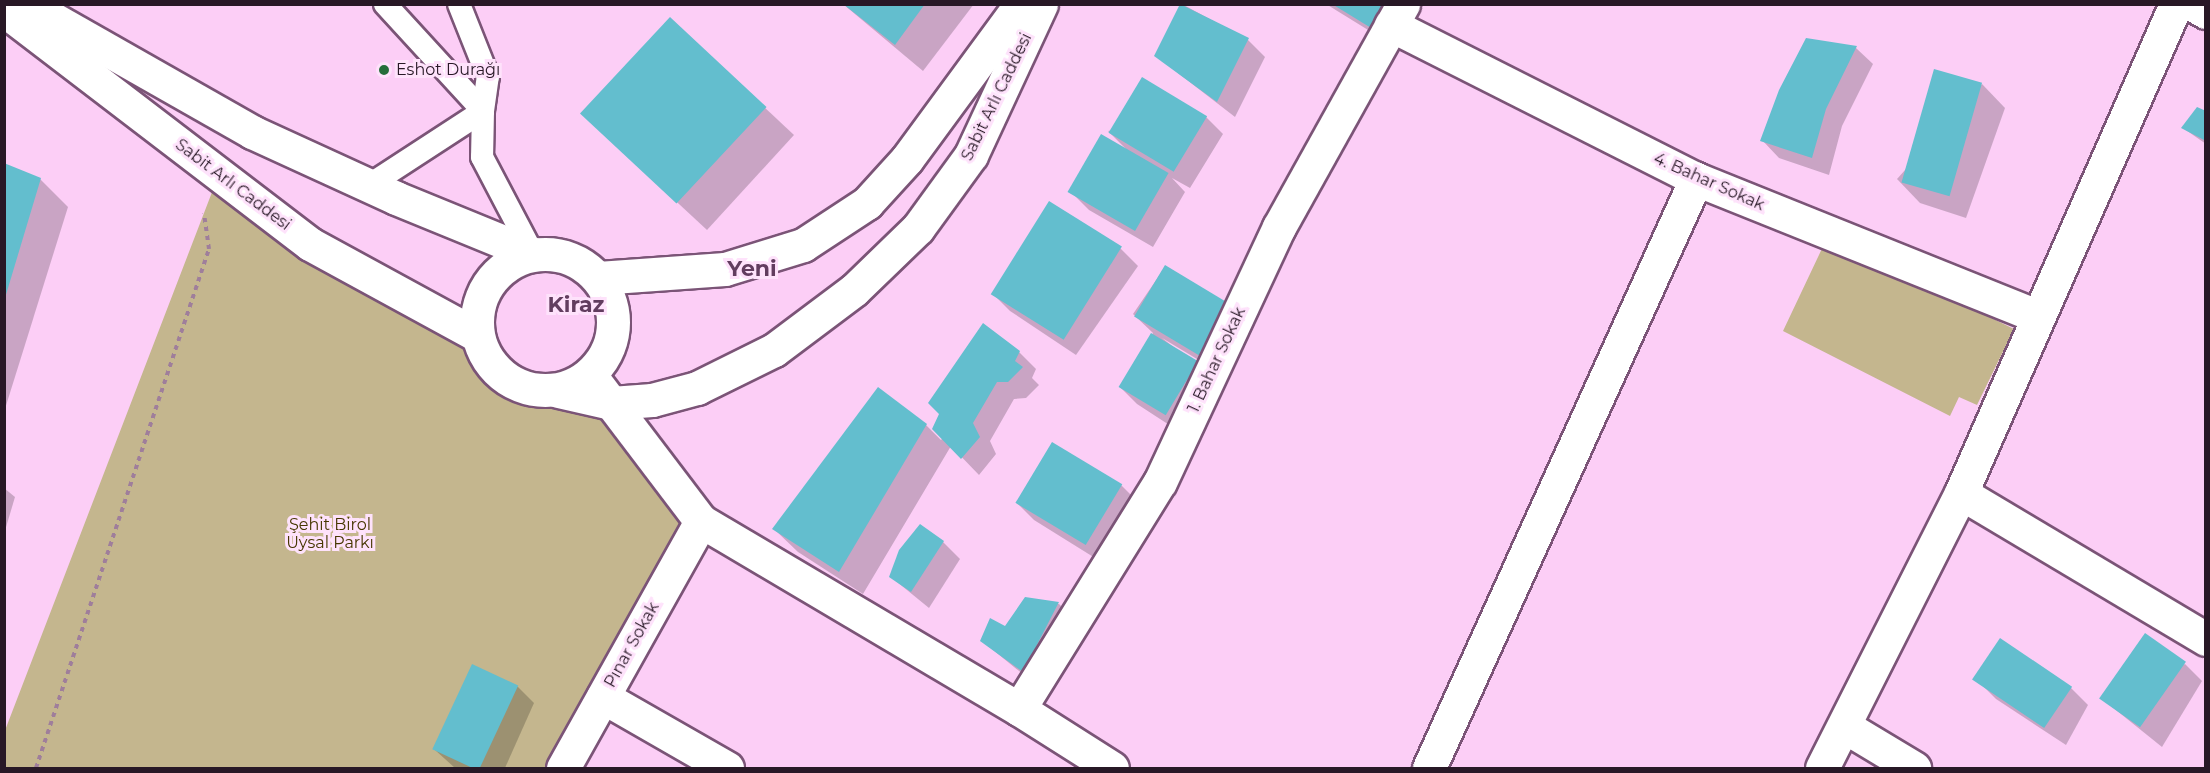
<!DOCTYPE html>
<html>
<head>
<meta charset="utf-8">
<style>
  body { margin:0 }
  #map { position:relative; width:2210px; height:773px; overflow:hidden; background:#fccef6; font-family:Montserrat,sans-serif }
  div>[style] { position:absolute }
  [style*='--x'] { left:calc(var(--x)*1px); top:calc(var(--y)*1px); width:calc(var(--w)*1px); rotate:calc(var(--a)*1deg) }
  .green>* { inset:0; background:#c4b68e }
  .shadow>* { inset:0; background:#0003 }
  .building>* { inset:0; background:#63bece; transform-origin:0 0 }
  .path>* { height:4px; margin-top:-2px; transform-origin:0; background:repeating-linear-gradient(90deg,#9f7e9b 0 4.5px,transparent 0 9px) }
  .roads { filter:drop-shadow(2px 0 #7b5477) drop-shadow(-2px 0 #7b5477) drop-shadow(0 2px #7b5477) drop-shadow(0 -2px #7b5477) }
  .service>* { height:22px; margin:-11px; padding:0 11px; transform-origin:11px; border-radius:11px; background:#fff }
  .minor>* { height:33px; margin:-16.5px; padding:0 16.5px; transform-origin:16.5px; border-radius:16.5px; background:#fff }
  .secondary>* { height:33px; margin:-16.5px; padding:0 16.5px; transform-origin:16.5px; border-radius:16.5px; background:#fff }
  .secondary>.ring { margin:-16.5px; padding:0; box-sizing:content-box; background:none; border:33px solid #fff; border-radius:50% }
  .dots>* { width:16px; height:16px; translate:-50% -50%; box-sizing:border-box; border:3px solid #fee2fb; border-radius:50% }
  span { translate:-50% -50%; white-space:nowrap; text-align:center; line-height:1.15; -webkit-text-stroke:6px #fee2fb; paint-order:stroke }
  .poi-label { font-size:16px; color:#281826 }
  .left { translate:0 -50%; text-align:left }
  .street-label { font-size:16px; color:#281826 }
  .park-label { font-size:16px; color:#463600 }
  .district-label { font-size:22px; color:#623d5f; font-weight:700 }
  .frame { position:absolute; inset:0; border:6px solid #281826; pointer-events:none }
</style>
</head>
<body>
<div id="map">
  <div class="green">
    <i style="clip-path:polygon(219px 174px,477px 335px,492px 367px,521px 388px,558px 391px,611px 403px,701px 521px,563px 768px,5px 768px,4px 733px)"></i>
    <i style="clip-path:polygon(1827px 238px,2014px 329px,1977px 405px,1959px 397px,1950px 416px,1783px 331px)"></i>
  </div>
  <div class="shadow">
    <i style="clip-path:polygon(843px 4px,974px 4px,923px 71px)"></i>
    <i style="clip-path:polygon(1182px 4px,1248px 40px,1265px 57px,1235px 117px,1156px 56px)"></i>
    <i style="clip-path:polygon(1326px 4px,1416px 4px,1394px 46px)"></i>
    <i style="clip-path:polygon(670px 19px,794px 135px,707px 230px,611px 141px)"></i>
    <i style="clip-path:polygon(1807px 40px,1856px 48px,1873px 64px,1842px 126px,1829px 175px,1779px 158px,1762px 140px)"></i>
    <i style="clip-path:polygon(1982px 84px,2005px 108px,1966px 218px,1920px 203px,1897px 179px)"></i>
    <i style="clip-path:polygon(2206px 112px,2206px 144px,2183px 128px)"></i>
    <i style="clip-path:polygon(1206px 117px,1223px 134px,1190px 188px,1172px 178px,1185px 192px,1153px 247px,1089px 210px,1072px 193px,1128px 151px,1108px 131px)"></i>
    <i style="clip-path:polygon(4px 165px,40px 179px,68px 207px,4px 412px)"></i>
    <i style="clip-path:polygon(1049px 203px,1121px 249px,1138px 266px,1076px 355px,1010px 311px,993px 294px)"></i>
    <i style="clip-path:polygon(1165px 267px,1217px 371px,1162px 338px,1214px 379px,1180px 432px,1137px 404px,1120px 387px,1153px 333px,1133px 314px)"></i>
    <i style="clip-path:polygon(1019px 352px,1036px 369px,1032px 378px,1039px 385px,1026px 398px,1014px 399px,990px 441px,996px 454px,979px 475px,951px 446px,863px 594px,798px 552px,774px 529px,926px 425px,941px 440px)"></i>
    <i style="clip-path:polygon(1121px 485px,1138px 502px,1103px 563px,1034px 520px,1017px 503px)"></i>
    <i style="clip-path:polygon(4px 488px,15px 497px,4px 534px)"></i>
    <i style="clip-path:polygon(943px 542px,960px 559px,929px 608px,891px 577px)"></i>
    <i style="clip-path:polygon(1026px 599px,1059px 604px,1076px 621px,1040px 688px,982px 641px,1005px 628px)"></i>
    <i style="clip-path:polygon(2185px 664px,2202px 681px,2162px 747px,2106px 702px)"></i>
    <i style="clip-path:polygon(1979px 682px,2071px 688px,2088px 705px,2066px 745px,1996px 699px)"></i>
    <i style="clip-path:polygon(517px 686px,534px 703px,505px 768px,455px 768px,435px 750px)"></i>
  </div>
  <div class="building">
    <i style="clip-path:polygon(843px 4px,925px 4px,895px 45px)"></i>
    <i style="clip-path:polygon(1180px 4px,1249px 38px,1217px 102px,1154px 56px)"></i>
    <i style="clip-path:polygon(1332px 4px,1390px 4px,1376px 31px)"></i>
    <i style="left:670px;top:17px;width:132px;height:132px;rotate:43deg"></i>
    <i style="clip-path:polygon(1806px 38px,1857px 46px,1826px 109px,1812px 158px,1760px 141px,1779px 90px)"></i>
    <i style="left:1934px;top:69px;width:50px;height:118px;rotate:16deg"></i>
    <i style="left:1142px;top:77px;width:76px;height:65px;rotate:31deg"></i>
    <i style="clip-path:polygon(2197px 107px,2206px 111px,2206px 141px,2181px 128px)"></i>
    <i style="left:1101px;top:134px;width:78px;height:67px;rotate:30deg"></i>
    <i style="clip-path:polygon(4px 163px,41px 178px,5px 298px,4px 298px)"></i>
    <i style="left:1049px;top:201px;width:86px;height:110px;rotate:32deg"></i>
    <i style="left:1165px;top:265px;width:77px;height:60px;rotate:31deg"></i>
    <i style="clip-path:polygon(983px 323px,1020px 351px,1015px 361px,1023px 367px,1008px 382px,997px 382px,973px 423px,980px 437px,961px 459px,932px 429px,939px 414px,928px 403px)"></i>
    <i style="left:1151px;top:333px;width:55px;height:63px;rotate:31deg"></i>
    <i style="clip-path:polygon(878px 387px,927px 424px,839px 572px,772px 529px)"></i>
    <i style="left:1052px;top:442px;width:82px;height:71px;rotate:31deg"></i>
    <i style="clip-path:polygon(920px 524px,944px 541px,911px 592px,889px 577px,899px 550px)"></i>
    <i style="clip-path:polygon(1025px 597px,1059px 602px,1023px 672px,980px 641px,990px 618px,1005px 626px)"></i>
    <i style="left:2145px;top:633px;width:50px;height:80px;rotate:35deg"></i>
    <i style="left:2000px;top:638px;width:87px;height:50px;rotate:34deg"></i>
    <i style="left:472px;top:664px;width:51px;height:94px;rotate:25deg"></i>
  </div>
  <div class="path">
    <i style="--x:36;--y:768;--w:547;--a:-71.57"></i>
    <i style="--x:209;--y:249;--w:36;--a:-98"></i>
  </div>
  <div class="roads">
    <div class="service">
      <i style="--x:385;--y:4;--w:145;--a:47.5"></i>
      <i style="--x:483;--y:111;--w:46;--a:91.2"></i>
      <i style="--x:482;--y:157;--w:110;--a:62.3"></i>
      <i style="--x:368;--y:186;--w:137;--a:-33.1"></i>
      <i style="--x:483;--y:111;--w:34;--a:-82"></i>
      <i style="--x:488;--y:77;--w:79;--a:-111.7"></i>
    </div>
    <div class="minor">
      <i style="--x:2192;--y:4;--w:16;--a:30"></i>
      <i style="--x:1391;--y:25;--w:342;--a:26.8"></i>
      <i style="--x:1696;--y:179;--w:367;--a:21.9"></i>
      <i style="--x:590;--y:375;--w:183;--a:52.8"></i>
      <i style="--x:701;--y:521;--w:369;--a:30.6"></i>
      <i style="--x:1019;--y:709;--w:110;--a:32.4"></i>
      <i style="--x:1961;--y:493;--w:285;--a:30.8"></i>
      <i style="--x:603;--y:697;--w:143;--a:29.8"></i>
      <i style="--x:1019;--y:709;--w:267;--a:-58.2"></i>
      <i style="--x:1160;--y:482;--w:281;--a:-65"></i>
      <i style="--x:1279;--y:227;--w:255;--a:-60.9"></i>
      <i style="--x:1844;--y:726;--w:82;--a:31"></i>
      <i style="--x:563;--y:768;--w:283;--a:-60.8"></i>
      <i style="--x:1429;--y:768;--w:647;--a:-65.61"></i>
      <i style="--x:1822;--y:768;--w:308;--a:-63.2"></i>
      <i style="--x:1961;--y:493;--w:534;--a:-66.27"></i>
    </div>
    <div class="secondary">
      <i style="--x:27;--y:4;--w:259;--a:29.6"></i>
      <i style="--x:252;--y:132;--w:158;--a:24.6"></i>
      <i style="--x:396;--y:198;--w:148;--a:22.2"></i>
      <i style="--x:4;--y:10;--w:385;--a:37.4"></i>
      <i style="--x:310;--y:244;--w:190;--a:28.6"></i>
      <i class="ring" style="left:477px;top:254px;width:103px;height:103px"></i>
      <i style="--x:598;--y:278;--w:127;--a:-4.1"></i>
      <i style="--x:725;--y:269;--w:82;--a:-17.1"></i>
      <i style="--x:803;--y:245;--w:77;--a:-33.3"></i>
      <i style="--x:867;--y:203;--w:59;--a:-47.7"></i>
      <i style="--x:907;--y:159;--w:192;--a:-53.7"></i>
      <i style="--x:558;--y:391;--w:54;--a:12.8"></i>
      <i style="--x:611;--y:403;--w:41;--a:-4.2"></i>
      <i style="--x:652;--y:400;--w:47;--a:-14.9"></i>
      <i style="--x:697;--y:388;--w:86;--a:-26.3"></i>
      <i style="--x:774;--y:350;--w:100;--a:-36.9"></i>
      <i style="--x:854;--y:290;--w:89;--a:-44.1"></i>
      <i style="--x:918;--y:228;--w:90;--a:-54"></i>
      <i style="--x:971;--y:155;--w:166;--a:-65.1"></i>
    </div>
  </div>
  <div class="dots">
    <i style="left:384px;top:70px;background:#256d3a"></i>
  </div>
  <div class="poi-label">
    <span class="left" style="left:396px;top:70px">Eshot Durağı</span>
  </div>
  <div class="street-label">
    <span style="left:997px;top:97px;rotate:-64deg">Sabit Arlı Caddesi</span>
    <span style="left:1709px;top:182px;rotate:24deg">4. Bahar Sokak</span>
    <span style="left:233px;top:185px;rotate:37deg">Sabit Arlı Caddesi</span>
    <span style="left:1217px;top:360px;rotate:-65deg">1. Bahar Sokak</span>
    <span style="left:632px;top:645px;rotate:-61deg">Pınar Sokak</span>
  </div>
  <div class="park-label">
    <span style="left:330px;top:534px">Şehit Birol<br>Uysal Parkı</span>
  </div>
  <div class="district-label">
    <span style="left:752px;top:269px">Yeni</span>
    <span style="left:576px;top:305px">Kiraz</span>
  </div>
  <div class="frame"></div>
</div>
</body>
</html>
